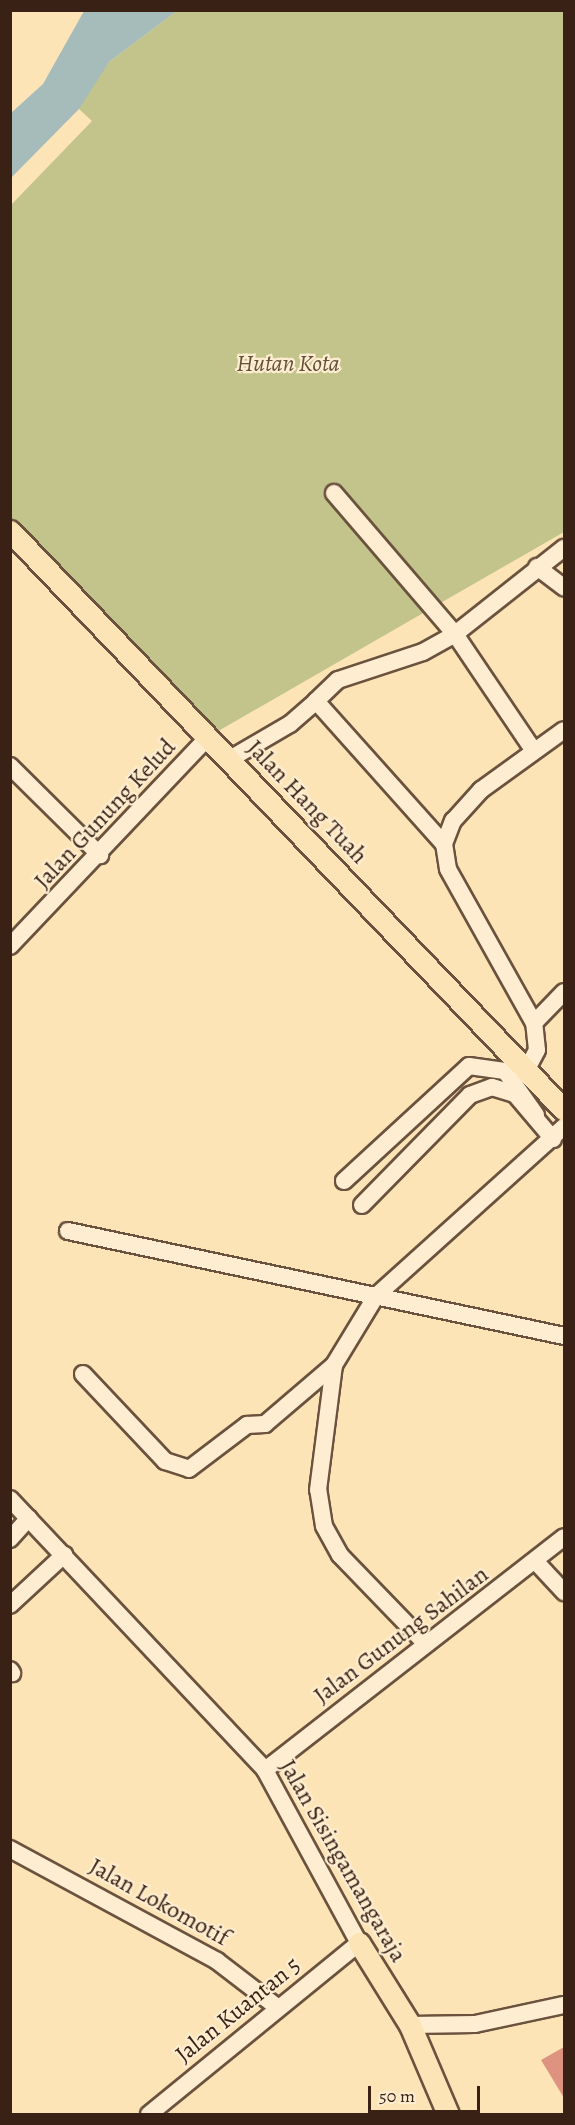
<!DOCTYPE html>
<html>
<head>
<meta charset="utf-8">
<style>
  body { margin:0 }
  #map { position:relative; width:575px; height:2125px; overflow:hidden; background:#fde4b6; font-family:Alegreya,serif }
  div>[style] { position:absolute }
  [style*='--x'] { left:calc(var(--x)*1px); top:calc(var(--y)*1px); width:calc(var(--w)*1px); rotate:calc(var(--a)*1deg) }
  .green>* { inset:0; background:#c2c48c }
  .water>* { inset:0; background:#a5bcba }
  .building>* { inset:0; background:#dd9380 }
  .roads { filter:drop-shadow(2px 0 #6b523e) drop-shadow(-2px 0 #6b523e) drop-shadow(0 2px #6b523e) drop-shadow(0 -2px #6b523e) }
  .minor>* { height:16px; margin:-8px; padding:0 8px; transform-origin:8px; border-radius:8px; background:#feedd0 }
  .major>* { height:21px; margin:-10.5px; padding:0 10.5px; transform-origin:10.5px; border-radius:10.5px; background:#fde4b6 }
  span { translate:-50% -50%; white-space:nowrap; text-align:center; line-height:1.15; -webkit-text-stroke:4.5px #feedd0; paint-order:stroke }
  .park-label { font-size:24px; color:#635239; font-style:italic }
  .street-label { font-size:24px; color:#3a2116 }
  .frame { position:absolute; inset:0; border:12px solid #3a2116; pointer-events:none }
  .scale { position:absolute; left:368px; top:2086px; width:112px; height:27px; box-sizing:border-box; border:3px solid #3a2116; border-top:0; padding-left:8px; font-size:18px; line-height:21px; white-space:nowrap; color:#3a2116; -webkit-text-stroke:4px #feedd0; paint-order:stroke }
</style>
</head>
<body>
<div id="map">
  <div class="green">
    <i style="clip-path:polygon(177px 11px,564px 11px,564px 532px,208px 737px,11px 524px,11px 205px,92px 121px,79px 109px,80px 100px,109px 62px)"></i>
  </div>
  <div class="water">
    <i style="clip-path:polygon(84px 11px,177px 11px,109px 62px,79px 109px,11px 178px,11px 113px,43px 84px)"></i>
  </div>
  <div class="building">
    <i style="clip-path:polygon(564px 2047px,564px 2098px,541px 2060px)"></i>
  </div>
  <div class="roads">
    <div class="minor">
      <i style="--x:334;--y:493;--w:186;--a:49.4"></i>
      <i style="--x:455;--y:634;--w:141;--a:56"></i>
      <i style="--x:537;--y:567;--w:34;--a:37"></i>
      <i style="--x:316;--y:701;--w:30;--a:-44"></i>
      <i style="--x:338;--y:680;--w:89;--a:-18.2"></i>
      <i style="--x:423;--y:652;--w:37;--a:-29"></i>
      <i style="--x:455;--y:634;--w:139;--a:-38.3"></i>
      <i style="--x:230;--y:759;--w:69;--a:-30.3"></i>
      <i style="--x:290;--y:724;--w:35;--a:-41"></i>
      <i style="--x:316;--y:701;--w:192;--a:48.2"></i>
      <i style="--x:10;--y:766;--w:127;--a:44.7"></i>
      <i style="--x:10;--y:946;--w:288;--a:-46.5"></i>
      <i style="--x:534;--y:1023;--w:43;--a:-45.9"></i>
      <i style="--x:528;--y:1067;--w:19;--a:-62"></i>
      <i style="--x:537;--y:1050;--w:27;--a:-96"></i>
      <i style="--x:534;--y:1023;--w:176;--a:-119.2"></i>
      <i style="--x:448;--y:869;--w:25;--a:-99"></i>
      <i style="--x:444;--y:844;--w:25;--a:-69"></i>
      <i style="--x:453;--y:821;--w:42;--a:-47.9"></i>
      <i style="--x:481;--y:790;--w:102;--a:-35.9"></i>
      <i style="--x:344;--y:1181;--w:170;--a:-42.6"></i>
      <i style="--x:469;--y:1066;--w:36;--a:8"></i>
      <i style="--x:505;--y:1071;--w:54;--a:54.8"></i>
      <i style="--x:362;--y:1205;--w:154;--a:-45.5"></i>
      <i style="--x:470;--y:1095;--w:23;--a:-20"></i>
      <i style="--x:492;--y:1087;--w:24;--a:17"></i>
      <i style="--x:515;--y:1094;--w:59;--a:49.8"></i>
      <i style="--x:68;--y:1231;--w:507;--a:11.95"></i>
      <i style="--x:83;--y:1374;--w:120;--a:46.7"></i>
      <i style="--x:165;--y:1461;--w:25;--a:18"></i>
      <i style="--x:189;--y:1469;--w:73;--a:-37.2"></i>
      <i style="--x:247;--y:1425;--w:18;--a:-3"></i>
      <i style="--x:265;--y:1424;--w:91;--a:-40.5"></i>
      <i style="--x:10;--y:1499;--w:372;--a:46.7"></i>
      <i style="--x:265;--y:1770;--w:197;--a:61.5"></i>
      <i style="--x:359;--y:1943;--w:271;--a:140.8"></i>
      <i style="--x:10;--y:1539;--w:28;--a:-48"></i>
      <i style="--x:537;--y:1563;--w:40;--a:47"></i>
      <i style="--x:10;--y:1605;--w:74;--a:-42.8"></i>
      <i style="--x:424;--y:1642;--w:121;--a:-134"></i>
      <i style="--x:340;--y:1555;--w:33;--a:-119"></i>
      <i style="--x:324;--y:1526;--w:36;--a:-99"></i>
      <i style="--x:318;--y:1490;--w:126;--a:-82.7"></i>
      <i style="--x:334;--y:1365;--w:81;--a:-58.7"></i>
      <i style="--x:376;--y:1296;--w:253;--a:-42"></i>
      <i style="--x:10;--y:1670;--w:4;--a:56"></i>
      <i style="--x:265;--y:1770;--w:379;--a:-37.9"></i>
      <i style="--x:10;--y:1849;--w:235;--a:28.4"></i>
      <i style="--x:217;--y:1961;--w:76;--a:37.5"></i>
      <i style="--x:410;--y:2025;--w:65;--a:-0.9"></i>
      <i style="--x:475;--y:2024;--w:91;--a:-12.1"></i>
    </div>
    <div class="major">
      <i style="--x:10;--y:531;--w:801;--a:46.26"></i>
      <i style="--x:359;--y:1943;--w:97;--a:58.1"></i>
      <i style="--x:410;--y:2025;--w:97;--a:66.9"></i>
    </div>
  </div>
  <div class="park-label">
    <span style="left:288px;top:364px">Hutan Kota</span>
  </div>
  <div class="street-label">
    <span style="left:307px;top:802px;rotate:46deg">Jalan Hang Tuah</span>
    <span style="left:105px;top:814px;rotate:-47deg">Jalan Gunung Kelud</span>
    <span style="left:401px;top:1635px;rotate:-37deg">Jalan Gunung Sahilan</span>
    <span style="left:343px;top:1861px;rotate:60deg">Jalan Sisingamangaraja</span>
    <span style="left:159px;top:1902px;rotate:29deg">Jalan Lokomotif</span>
    <span style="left:238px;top:2010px;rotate:-39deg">Jalan Kuantan 5</span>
  </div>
  <div class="frame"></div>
  <div class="scale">50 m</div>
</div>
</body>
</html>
